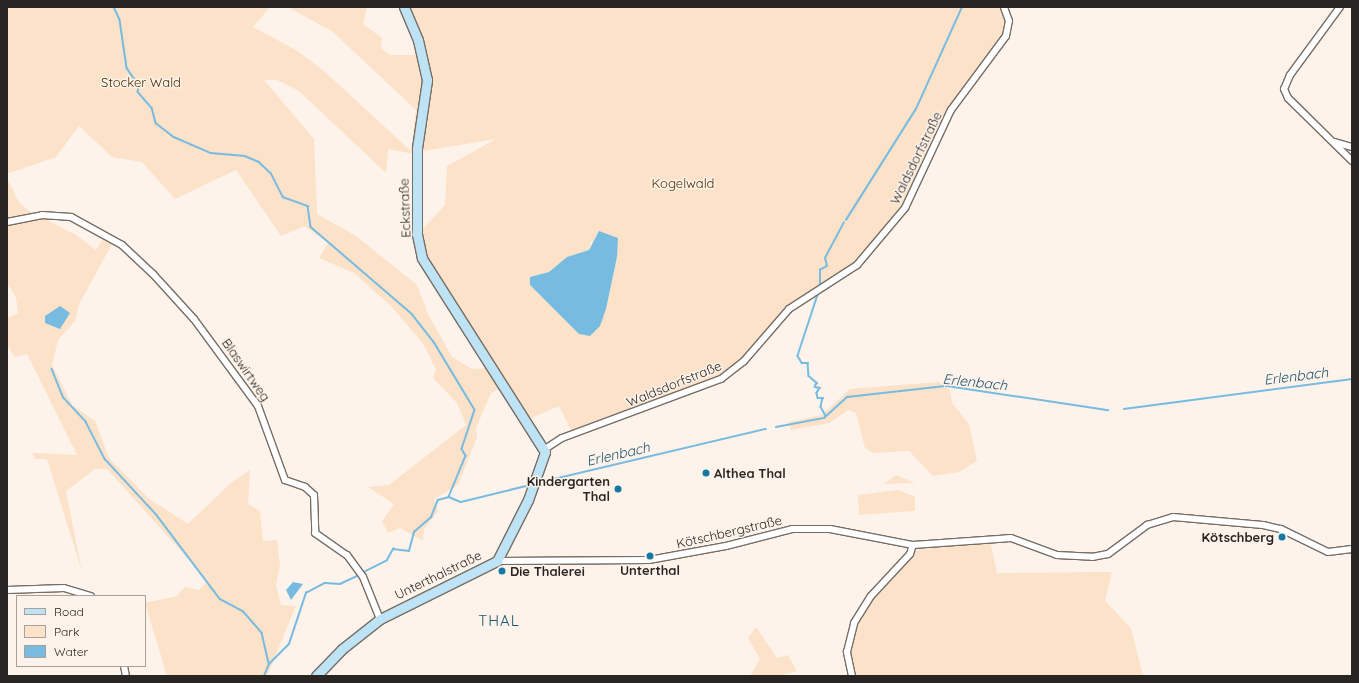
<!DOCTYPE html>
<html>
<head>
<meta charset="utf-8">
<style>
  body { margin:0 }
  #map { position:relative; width:1359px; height:683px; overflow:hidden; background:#fdf3ea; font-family:Quicksand,sans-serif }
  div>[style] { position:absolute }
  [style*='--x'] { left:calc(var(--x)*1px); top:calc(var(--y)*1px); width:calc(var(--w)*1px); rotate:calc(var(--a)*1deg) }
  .green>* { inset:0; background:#fbe2c9 }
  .water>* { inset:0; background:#78bbe1 }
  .stream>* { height:1.5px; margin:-0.75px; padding:0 0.75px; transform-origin:0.75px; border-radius:0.75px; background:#78bbe1 }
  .roads { filter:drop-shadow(1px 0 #766e66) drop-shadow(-1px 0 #766e66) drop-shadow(0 1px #766e66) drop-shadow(0 -1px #766e66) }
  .street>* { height:6px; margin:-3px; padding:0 3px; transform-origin:3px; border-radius:3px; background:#fff }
  .secondary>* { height:9px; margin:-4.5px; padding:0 4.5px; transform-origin:4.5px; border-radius:4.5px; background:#bde3f4 }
  .dots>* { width:11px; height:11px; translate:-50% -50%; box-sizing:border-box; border:2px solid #fdf3ea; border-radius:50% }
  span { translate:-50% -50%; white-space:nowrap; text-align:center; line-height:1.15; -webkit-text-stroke:3px #fdf3ea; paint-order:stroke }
  .park-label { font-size:13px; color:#4c2c02 }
  .street-label { font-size:13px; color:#292522 }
  .poi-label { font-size:13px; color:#292522; font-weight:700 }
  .left { translate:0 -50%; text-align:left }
  .right { translate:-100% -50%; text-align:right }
  .water-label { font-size:14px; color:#1d526c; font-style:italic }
  .quarter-label { font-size:15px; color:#195977; letter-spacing:1px }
  .frame { position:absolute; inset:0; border:8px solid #292522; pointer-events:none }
  .legend { position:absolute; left:16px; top:595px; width:130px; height:72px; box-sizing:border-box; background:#fdf3ea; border:1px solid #a8a19a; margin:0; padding:5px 7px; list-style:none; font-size:12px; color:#292522 }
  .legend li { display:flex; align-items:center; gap:8px; height:20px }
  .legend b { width:20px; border:1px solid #a8a19a }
</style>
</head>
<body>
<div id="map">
  <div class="green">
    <i style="clip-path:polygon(7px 7px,270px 7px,253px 27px,296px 50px,324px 71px,411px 151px,416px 110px,333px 32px,288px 7px,367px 7px,363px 24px,382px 38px,381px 48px,390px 55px,420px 55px,425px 80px,414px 154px,388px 149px,386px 173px,299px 91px,277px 80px,264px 80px,314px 139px,317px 214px,356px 236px,417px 285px,428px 314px,452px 357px,472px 369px,487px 368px,499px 389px,491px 393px,476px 428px,477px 437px,458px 485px,434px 499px,438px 511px,424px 529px,423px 541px,400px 528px,388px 533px,382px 521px,394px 504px,368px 487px,389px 485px,466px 425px,457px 403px,433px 378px,436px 369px,424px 345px,392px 307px,354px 273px,319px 258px,328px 243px,305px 226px,281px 236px,236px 170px,175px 199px,142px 162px,112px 157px,79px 126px,56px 157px,7px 174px)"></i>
    <i style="clip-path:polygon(evenodd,407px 7px,1003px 7px,1008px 15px,1005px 35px,958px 97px,904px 206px,856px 264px,798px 300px,742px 360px,719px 377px,572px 432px,559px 406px,529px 419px,428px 265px,420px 232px,445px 205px,447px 166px,496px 139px,418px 152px,428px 94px,407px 7px,591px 241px,617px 257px,606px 309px,550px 304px,530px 285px,530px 277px,549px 272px,567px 257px,589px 250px,591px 241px)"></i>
    <i style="clip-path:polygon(7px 178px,18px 201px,29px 211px,76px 235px,96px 250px,102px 240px,112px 244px,79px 304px,75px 321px,58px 340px,52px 365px,72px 405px,95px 421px,109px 458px,148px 498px,188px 524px,232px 482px,250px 470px,248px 504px,260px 511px,263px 541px,277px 540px,280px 565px,276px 585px,281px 605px,296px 606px,267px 676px,167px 676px,145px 603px,177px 596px,185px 587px,199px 590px,208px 581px,107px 469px,95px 469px,66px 491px,82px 572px,47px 459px,35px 459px,32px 453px,77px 455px,27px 354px,15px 357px,7px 345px,7px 318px,18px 313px,16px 297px,7px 283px)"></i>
    <i style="clip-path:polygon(939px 382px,950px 390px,952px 403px,969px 424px,977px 461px,959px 472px,933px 476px,909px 451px,873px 453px,865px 448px,856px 413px,848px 410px,830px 423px,791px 430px,788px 422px,822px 415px,850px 389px)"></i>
    <i style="clip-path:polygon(896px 475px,915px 483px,884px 484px)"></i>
    <i style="clip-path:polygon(898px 490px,915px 497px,915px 511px,859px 515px,858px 495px)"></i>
    <i style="clip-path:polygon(990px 541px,997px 573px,1112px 572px,1105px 601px,1131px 628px,1143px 676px,855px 676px,850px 658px,857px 627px,873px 598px,917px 550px)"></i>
    <i style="clip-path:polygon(756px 627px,777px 658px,788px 655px,797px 671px,779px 676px,750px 676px,760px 659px,748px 638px)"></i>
  </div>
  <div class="water">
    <i style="clip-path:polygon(599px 231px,618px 238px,617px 257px,606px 309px,600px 326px,590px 336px,579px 334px,530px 285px,530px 277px,549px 272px,567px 257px,589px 250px)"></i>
    <i style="clip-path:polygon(60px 306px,70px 313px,60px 329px,45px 323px,45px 316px)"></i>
    <i style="clip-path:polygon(293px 582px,303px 584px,291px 600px,286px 590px)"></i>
  </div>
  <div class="stream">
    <i style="--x:114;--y:7;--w:14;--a:65"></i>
    <i style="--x:120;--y:20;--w:49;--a:81.7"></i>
    <i style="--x:127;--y:68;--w:22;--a:56"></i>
    <i style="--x:139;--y:86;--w:6;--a:99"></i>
    <i style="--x:138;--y:92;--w:21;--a:49"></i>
    <i style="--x:152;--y:108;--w:16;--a:75"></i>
    <i style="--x:156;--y:123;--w:23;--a:38"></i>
    <i style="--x:174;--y:137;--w:40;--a:23.4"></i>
    <i style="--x:211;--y:153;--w:34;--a:5"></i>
    <i style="--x:245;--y:156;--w:15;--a:23"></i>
    <i style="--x:259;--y:162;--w:16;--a:43"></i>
    <i style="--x:271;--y:173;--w:27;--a:63"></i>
    <i style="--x:283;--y:197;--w:27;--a:20"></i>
    <i style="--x:308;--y:206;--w:21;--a:82"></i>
    <i style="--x:311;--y:227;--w:133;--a:40.7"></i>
    <i style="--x:412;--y:314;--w:36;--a:52"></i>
    <i style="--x:434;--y:342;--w:79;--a:58.9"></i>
    <i style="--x:475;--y:410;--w:41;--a:108.4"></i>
    <i style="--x:462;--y:449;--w:8;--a:60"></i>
    <i style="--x:466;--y:456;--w:44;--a:112.5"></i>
    <i style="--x:846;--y:220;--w:131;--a:-57.8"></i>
    <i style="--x:916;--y:109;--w:112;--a:-65.7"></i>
    <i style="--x:820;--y:286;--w:16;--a:-90"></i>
    <i style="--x:820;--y:270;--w:8;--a:-30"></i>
    <i style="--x:827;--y:266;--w:8;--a:-104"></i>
    <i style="--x:825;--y:258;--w:40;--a:-62"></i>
    <i style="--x:818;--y:295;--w:64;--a:108.2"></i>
    <i style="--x:798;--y:356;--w:8;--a:60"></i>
    <i style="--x:802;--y:363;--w:6;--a:0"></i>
    <i style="--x:808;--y:363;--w:13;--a:86"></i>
    <i style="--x:809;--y:376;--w:11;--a:41"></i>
    <i style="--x:817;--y:383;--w:4;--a:117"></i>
    <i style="--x:815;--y:387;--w:5;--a:11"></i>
    <i style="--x:820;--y:388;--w:6;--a:121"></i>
    <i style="--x:817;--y:393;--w:5;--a:79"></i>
    <i style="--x:818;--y:398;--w:5;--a:0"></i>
    <i style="--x:823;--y:398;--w:9;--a:103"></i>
    <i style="--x:821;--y:407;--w:10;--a:61"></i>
    <i style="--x:52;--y:369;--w:31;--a:68"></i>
    <i style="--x:64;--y:398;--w:33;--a:47"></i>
    <i style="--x:86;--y:422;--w:42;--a:62.8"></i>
    <i style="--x:105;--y:459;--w:75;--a:47.2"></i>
    <i style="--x:156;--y:514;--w:106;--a:53"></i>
    <i style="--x:220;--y:599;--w:26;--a:28"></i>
    <i style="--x:243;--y:611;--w:29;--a:49"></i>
    <i style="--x:262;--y:633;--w:32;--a:77"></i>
    <i style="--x:1124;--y:409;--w:230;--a:-7.5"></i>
    <i style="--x:776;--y:427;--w:49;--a:-10.6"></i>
    <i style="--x:824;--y:418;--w:31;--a:-42"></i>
    <i style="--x:847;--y:397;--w:101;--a:-6.3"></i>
    <i style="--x:947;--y:386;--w:163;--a:8.5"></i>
    <i style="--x:537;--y:483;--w:235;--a:-13.3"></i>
    <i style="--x:362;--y:573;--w:28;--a:-27"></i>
    <i style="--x:387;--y:560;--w:13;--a:-61"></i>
    <i style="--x:393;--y:549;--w:16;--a:7"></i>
    <i style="--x:409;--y:551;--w:20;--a:-75"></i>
    <i style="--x:414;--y:532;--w:23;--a:-41"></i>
    <i style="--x:431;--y:517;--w:18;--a:-68"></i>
    <i style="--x:438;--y:500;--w:11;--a:-15"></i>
    <i style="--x:449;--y:497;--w:13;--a:23"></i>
    <i style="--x:461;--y:502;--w:71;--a:-13.8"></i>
    <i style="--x:264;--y:676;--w:13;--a:-67"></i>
    <i style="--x:269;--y:664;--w:28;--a:-45"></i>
    <i style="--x:289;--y:644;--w:54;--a:-71.6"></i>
    <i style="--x:306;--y:593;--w:21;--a:-28"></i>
    <i style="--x:325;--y:583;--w:15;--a:4"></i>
    <i style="--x:340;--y:584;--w:21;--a:-25"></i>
  </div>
  <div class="roads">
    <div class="street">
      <i style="--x:1340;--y:7;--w:84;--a:126.3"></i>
      <i style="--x:1290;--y:75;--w:15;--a:113"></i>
      <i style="--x:1284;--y:89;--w:10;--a:66"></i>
      <i style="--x:1288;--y:98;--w:90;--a:44.5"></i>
      <i style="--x:1334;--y:142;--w:19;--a:16"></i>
      <i style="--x:7;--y:222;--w:36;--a:-11"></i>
      <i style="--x:42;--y:215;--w:29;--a:4"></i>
      <i style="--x:71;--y:217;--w:58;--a:28.8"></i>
      <i style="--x:122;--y:245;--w:42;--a:43.1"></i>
      <i style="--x:153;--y:274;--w:61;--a:47.7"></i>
      <i style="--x:194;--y:319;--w:108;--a:53.7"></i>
      <i style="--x:258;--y:406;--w:79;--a:70"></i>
      <i style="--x:285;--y:480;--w:21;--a:19"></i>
      <i style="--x:305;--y:487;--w:12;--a:42"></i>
      <i style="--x:314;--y:495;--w:38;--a:88"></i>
      <i style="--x:315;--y:533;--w:39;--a:35"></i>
      <i style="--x:347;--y:555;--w:27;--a:54"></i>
      <i style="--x:363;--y:577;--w:45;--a:68"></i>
      <i style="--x:545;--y:449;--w:20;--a:-33"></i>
      <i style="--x:562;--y:438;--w:170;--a:-20.4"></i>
      <i style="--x:721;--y:379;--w:29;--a:-38"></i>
      <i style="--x:744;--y:361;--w:69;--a:-49.1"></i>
      <i style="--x:789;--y:309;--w:81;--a:-32.9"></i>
      <i style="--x:857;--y:265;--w:75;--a:-49.9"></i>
      <i style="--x:905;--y:208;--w:108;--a:-64.9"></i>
      <i style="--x:951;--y:110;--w:92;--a:-53.4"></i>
      <i style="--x:1006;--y:36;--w:15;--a:-79"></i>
      <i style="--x:1009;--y:21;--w:15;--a:-110"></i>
      <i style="--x:497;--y:561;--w:152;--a:-0.4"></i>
      <i style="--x:649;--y:560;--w:78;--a:-10.3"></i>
      <i style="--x:726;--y:546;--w:68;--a:-14.4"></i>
      <i style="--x:792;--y:529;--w:38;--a:0"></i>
      <i style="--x:830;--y:529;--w:85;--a:10.9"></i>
      <i style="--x:913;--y:545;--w:98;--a:-4.1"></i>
      <i style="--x:1011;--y:538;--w:49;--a:20.3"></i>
      <i style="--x:1057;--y:555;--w:35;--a:3"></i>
      <i style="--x:1092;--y:557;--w:16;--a:-11"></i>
      <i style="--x:1108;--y:554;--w:49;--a:-36.6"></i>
      <i style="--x:1147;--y:525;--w:27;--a:-17"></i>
      <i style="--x:1173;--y:517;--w:90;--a:5.1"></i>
      <i style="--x:1263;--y:525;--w:18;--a:13"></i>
      <i style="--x:1281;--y:529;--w:52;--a:26.1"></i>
      <i style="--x:1328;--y:552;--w:24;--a:-7"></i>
      <i style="--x:7;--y:590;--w:57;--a:-2"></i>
      <i style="--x:64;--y:588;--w:28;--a:17"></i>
      <i style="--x:124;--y:666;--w:10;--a:79"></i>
      <i style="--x:852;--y:676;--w:25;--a:-102"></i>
      <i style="--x:847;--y:652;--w:30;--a:-76"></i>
      <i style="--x:854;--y:623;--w:32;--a:-58"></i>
      <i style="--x:871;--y:596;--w:57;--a:-47.1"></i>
      <i style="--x:910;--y:554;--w:9;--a:-72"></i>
    </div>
    <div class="secondary">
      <i style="--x:316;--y:676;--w:37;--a:-46"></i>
      <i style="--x:342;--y:649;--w:48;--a:-38.3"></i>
      <i style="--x:380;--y:619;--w:131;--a:-26.4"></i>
      <i style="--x:497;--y:561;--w:68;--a:-63.1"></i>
      <i style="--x:528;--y:500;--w:51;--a:-70.5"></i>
      <i style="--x:545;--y:452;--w:230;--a:-122.4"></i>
      <i style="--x:422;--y:258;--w:25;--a:-102"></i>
      <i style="--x:417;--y:234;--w:86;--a:-90"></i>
      <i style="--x:417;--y:148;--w:69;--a:-81.6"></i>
      <i style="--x:427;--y:80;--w:41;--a:-102.7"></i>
      <i style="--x:418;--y:40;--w:36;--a:-113"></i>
    </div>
  </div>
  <div class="dots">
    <i style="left:706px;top:473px;background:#1379a4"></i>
    <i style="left:618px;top:489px;background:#1379a4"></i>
    <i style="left:1282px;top:537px;background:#1379a4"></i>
    <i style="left:650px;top:556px;background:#1379a4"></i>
    <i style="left:502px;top:571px;background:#1379a4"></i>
  </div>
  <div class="park-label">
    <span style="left:141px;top:82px">Stocker Wald</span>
    <span style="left:683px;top:183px">Kogelwald</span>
  </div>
  <div class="street-label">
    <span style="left:916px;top:158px;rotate:-64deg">Waldsdorfstraße</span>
    <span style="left:405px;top:208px;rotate:-92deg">Eckstraße</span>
    <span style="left:246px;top:370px;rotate:55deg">Blaswirtweg</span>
    <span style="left:674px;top:384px;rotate:-22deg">Waldsdorfstraße</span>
    <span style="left:729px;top:532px;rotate:-13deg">Kötschbergstraße</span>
    <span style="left:438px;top:575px;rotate:-26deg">Unterthalstraße</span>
  </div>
  <div class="poi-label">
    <span class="left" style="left:714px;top:473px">Althea Thal</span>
    <span class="right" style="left:610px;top:489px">Kindergarten<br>Thal</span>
    <span class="right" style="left:1274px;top:537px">Kötschberg</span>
    <span style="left:650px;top:570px">Unterthal</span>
    <span class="left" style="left:510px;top:571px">Die Thalerei</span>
  </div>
  <div class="water-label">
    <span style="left:1296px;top:376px;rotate:-7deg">Erlenbach</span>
    <span style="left:975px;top:382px;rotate:6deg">Erlenbach</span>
    <span style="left:618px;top:454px;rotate:-13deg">Erlenbach</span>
  </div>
  <div class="quarter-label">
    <span style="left:499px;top:621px">THAL</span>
  </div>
  <div class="frame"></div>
  <ul class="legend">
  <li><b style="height:5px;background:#bde3f4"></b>Road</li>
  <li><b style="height:11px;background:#fbe2c9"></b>Park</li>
  <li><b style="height:11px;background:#78bbe1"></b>Water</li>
  </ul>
</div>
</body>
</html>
